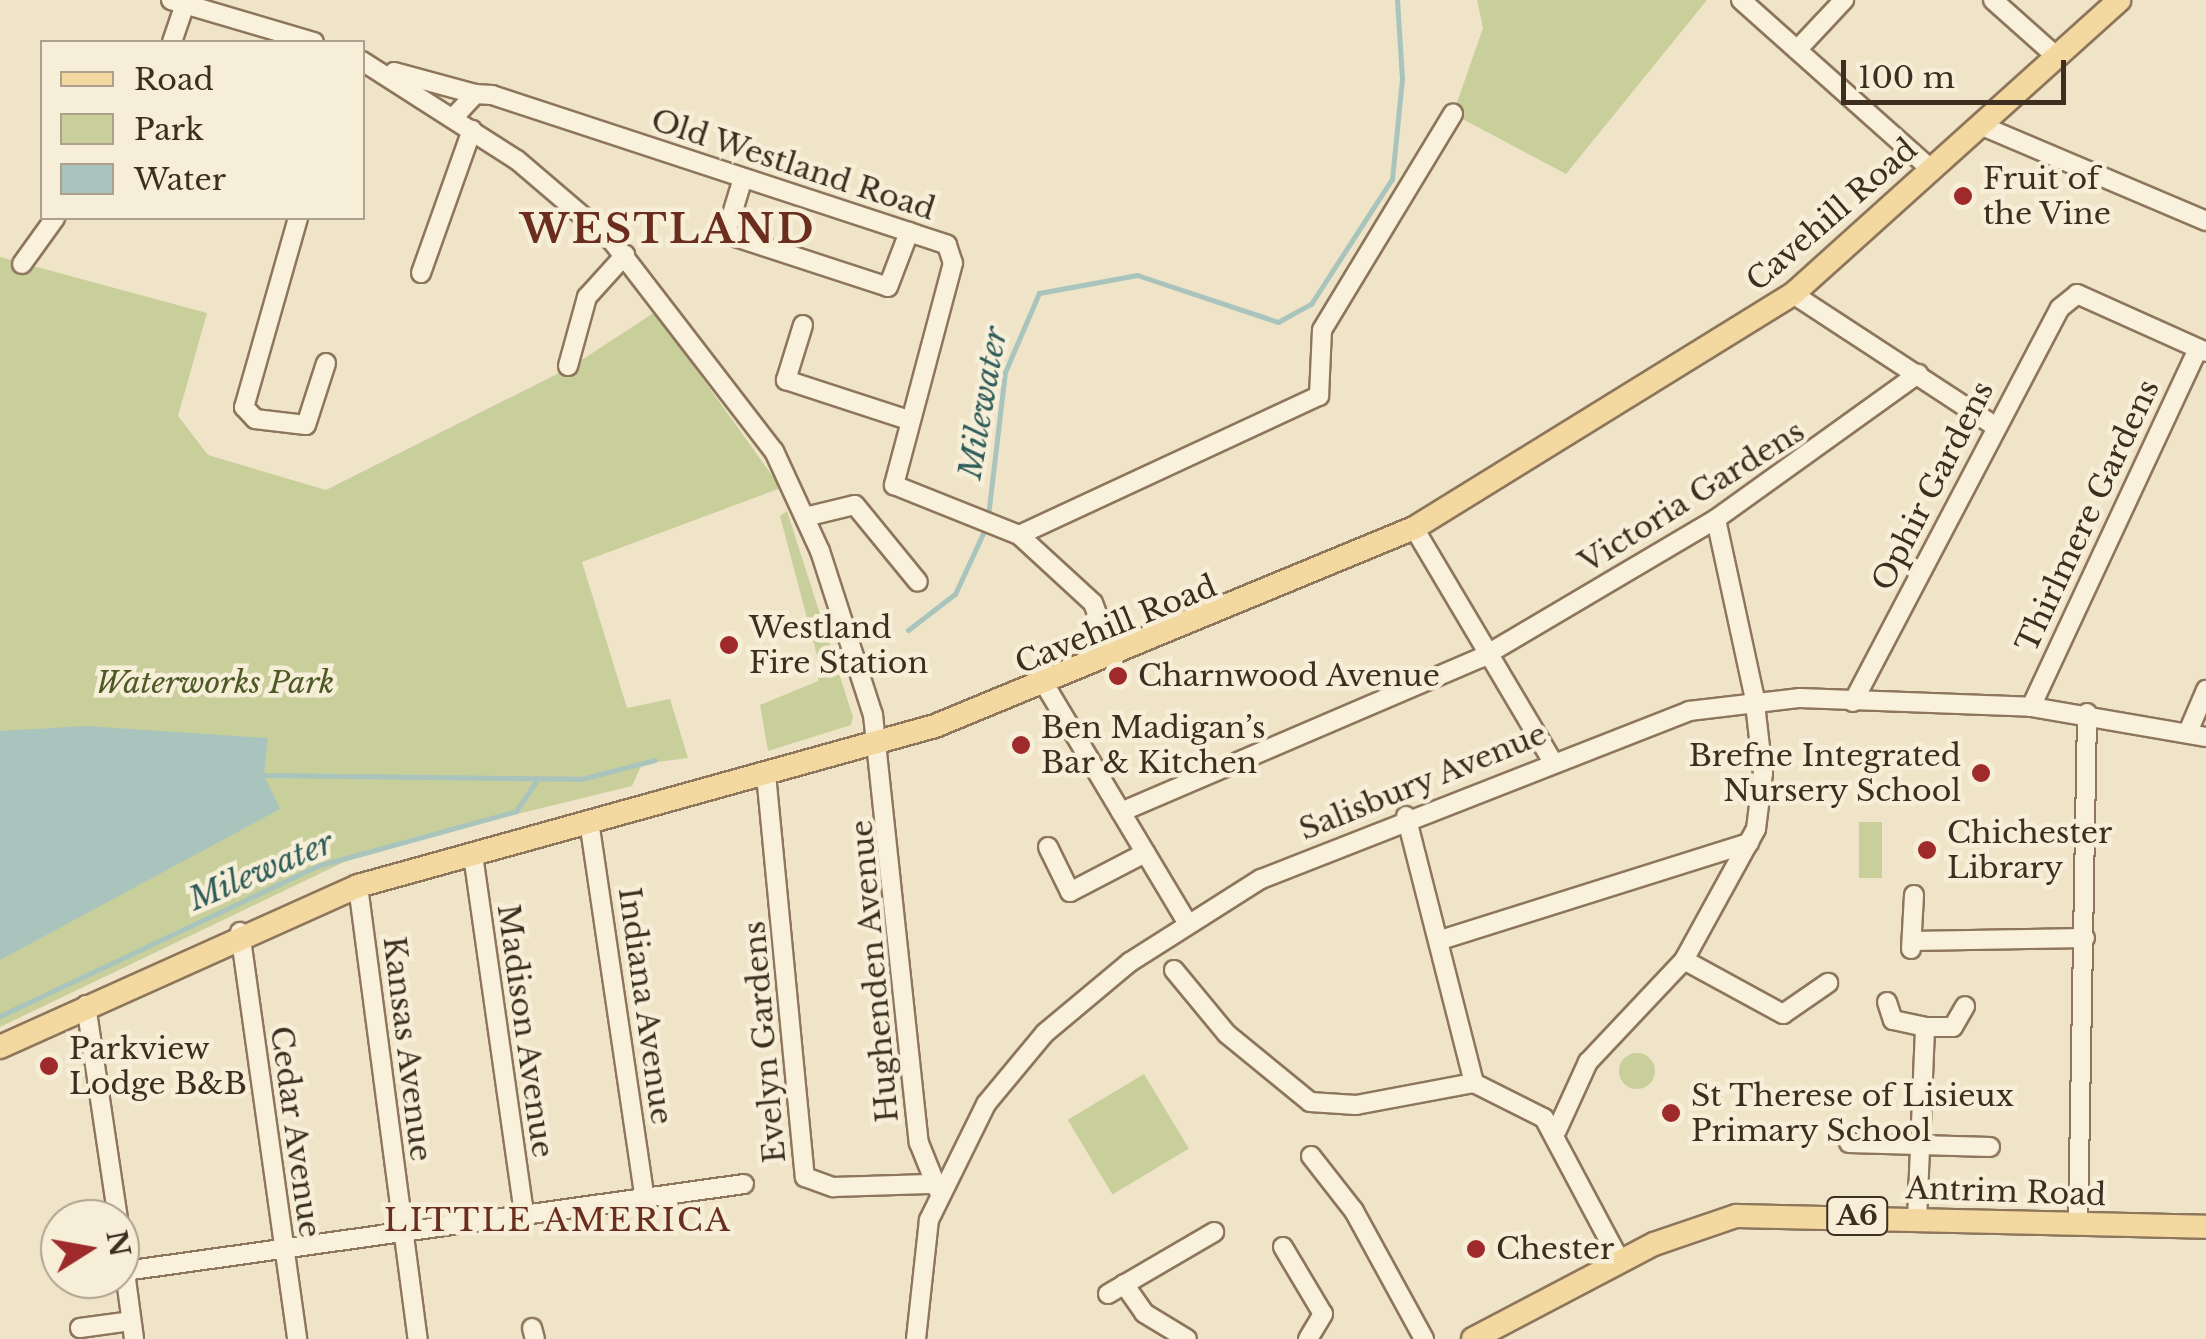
<!DOCTYPE html>
<html>
<head>
<meta charset="utf-8">
<style>
  body { margin:0 }
  #map { position:relative; width:2206px; height:1339px; overflow:hidden; background:#f0e4c8; font-family:"Libre Baskerville",serif }
  div>[style] { position:absolute }
  [style*='--x'] { left:calc(var(--x)*1px); top:calc(var(--y)*1px); width:calc(var(--w)*1px); rotate:calc(var(--a)*1deg) }
  .green>* { inset:0; background:#c9cf9b; transform-origin:0 0 }
  .round { border-radius:50% }
  .water>* { inset:0; background:#a9c4bc }
  .stream>* { height:5px; margin:-2.5px; padding:0 2.5px; transform-origin:2.5px; border-radius:2.5px; background:#a9c4bc }
  .roads { filter:drop-shadow(2px 0 #8d765c) drop-shadow(-2px 0 #8d765c) drop-shadow(0 2px #8d765c) drop-shadow(0 -2px #8d765c) }
  .minor>* { height:18px; margin:-9px; padding:0 9px; transform-origin:9px; border-radius:9px; background:#faf1dc }
  .major>* { height:22px; margin:-11px; padding:0 11px; transform-origin:11px; border-radius:11px; background:#f3d9a0 }
  .dots>* { width:28px; height:28px; translate:-50% -50%; box-sizing:border-box; border:5px solid #f7eed8; border-radius:50% }
  span { translate:-50% -50%; white-space:nowrap; text-align:center; line-height:1.15; -webkit-text-stroke:9px #f7eed8; paint-order:stroke }
  .shield-label span { padding:2px 8px; background:#f7eed8; border:2px solid; border-radius:8px; -webkit-text-stroke-width:0 }
  .shield-label { font-size:28px; color:#3d2e20; font-weight:700 }
  .street-label { font-size:30px; color:#3d2e20 }
  .poi-label { font-size:30px; color:#3d2e20 }
  .left { translate:0 -50%; text-align:left }
  .right { translate:-100% -50%; text-align:right }
  .park-label { font-size:30px; color:#4d5a26; font-style:italic }
  .water-label { font-size:32px; color:#2f5d5a; font-style:italic }
  .neighbourhood-label { font-size:32px; color:#6b2e1e; letter-spacing:2.5px }
  .district-label { font-size:40px; color:#6b2e1e; font-weight:700; letter-spacing:2.5px }
  .legend { position:absolute; left:40px; top:40px; width:325px; height:180px; box-sizing:border-box; background:#f7eed8; border:2px solid #ada18e; margin:0; padding:12px 18px; list-style:none; font-size:30px; color:#3d2e20 }
  .legend li { display:flex; align-items:center; gap:20px; height:50px }
  .legend b { width:50px; border:2px solid #ada18e }
  .north { position:absolute; left:40px; top:1199px; width:100px; height:100px; box-sizing:border-box; background:#f7eed8; border:2px solid #ada18e; border-radius:50%; rotate:79deg; font-size:28px; font-weight:700; line-height:40px; text-align:center; color:#3d2e20 }
  .north::after { content:''; display:block; margin:auto; width:35px; height:45px; background:#9e2a2b; clip-path:polygon(50% 0,100% 100%,50% 72%,0 100%) }
  .scale { position:absolute; left:1841px; top:60px; width:225px; height:45px; box-sizing:border-box; border:5px solid #3d2e20; border-top:0; padding-left:12px; font-size:30px; line-height:35px; white-space:nowrap; color:#3d2e20; -webkit-text-stroke:8px #f7eed8; paint-order:stroke }
</style>
</head>
<body>
<div id="map">
  <div class="green">
    <i style="clip-path:polygon(1477px 0,1707px 0,1566px 174px,1453px 114px,1483px 28px)"></i>
    <i style="clip-path:polygon(0 257px,207px 313px,178px 416px,208px 455px,326px 490px,571px 367px,655px 312px,781px 488px,582px 562px,627px 708px,670px 699px,688px 758px,642px 764px,632px 786px,369px 850px,0 1027px)"></i>
    <i style="clip-path:polygon(787px 511px,853px 717px,851px 725px,768px 751px,760px 705px,818px 681px,820px 667px,780px 516px)"></i>
    <i style="left:1859px;top:822px;width:23px;height:56px"></i>
    <i class="round" style="left:1619px;top:1053px;width:36px;height:36px"></i>
    <i style="left:1144px;top:1074px;width:87px;height:89px;rotate:59deg"></i>
  </div>
  <div class="water">
    <i style="clip-path:polygon(86px 726px,268px 738px,264px 775px,280px 809px,0 960px,0 731px)"></i>
  </div>
  <div class="stream">
    <i style="--x:988;--y:516;--w:145;--a:-83.3"></i>
    <i style="--x:1005;--y:372;--w:86;--a:-66.7"></i>
    <i style="--x:1039;--y:293;--w:100;--a:-10.4"></i>
    <i style="--x:1137;--y:275;--w:149;--a:18.4"></i>
    <i style="--x:1278;--y:322;--w:38;--a:-29"></i>
    <i style="--x:1311;--y:304;--w:149;--a:-57.1"></i>
    <i style="--x:1392;--y:179;--w:100;--a:-84.3"></i>
    <i style="--x:1402;--y:79;--w:79;--a:-93.6"></i>
    <i style="--x:908;--y:630;--w:59;--a:-37.5"></i>
    <i style="--x:955;--y:594;--w:74;--a:-65.2"></i>
    <i style="--x:264;--y:775;--w:317;--a:0.7"></i>
    <i style="--x:581;--y:779;--w:76;--a:-14.4"></i>
    <i style="--x:0;--y:1016;--w:351;--a:-25.3"></i>
    <i style="--x:317;--y:866;--w:206;--a:-15.4"></i>
    <i style="--x:516;--y:811;--w:37;--a:-56"></i>
  </div>
  <div class="roads">
    <div class="minor">
      <i style="--x:171;--y:0;--w:149;--a:16.4"></i>
      <i style="--x:1741;--y:0;--w:254;--a:41.7"></i>
      <i style="--x:1993;--y:0;--w:86;--a:41.7"></i>
      <i style="--x:172;--y:42;--w:40;--a:-71.1"></i>
      <i style="--x:1797;--y:50;--w:69;--a:-46.8"></i>
      <i style="--x:362;--y:61;--w:184;--a:32.6"></i>
      <i style="--x:517;--y:160;--w:125;--a:40.5"></i>
      <i style="--x:612;--y:241;--w:265;--a:52.4"></i>
      <i style="--x:774;--y:451;--w:110;--a:65.3"></i>
      <i style="--x:820;--y:551;--w:172;--a:72.1"></i>
      <i style="--x:873;--y:715;--w:430;--a:83.9"></i>
      <i style="--x:919;--y:1143;--w:51;--a:68"></i>
      <i style="--x:394;--y:72;--w:84;--a:15.2"></i>
      <i style="--x:453;--y:118;--w:33;--a:-47"></i>
      <i style="--x:475;--y:94;--w:17;--a:3"></i>
      <i style="--x:492;--y:95;--w:479;--a:18.2"></i>
      <i style="--x:947;--y:245;--w:19;--a:72"></i>
      <i style="--x:953;--y:263;--w:230;--a:104.9"></i>
      <i style="--x:894;--y:485;--w:135;--a:21.8"></i>
      <i style="--x:1019;--y:535;--w:100;--a:42.6"></i>
      <i style="--x:1093;--y:603;--w:59;--a:69.1"></i>
      <i style="--x:1980;--y:125;--w:246;--a:23"></i>
      <i style="--x:743;--y:178;--w:59;--a:106.9"></i>
      <i style="--x:726;--y:234;--w:170;--a:18.1"></i>
      <i style="--x:888;--y:287;--w:59;--a:-69.1"></i>
      <i style="--x:298;--y:218;--w:197;--a:105.9"></i>
      <i style="--x:244;--y:407;--w:16;--a:47"></i>
      <i style="--x:255;--y:419;--w:51;--a:6.7"></i>
      <i style="--x:306;--y:425;--w:65;--a:-72.1"></i>
      <i style="--x:22;--y:264;--w:57;--a:-54.3"></i>
      <i style="--x:421;--y:273;--w:152;--a:-70.4"></i>
      <i style="--x:1793;--y:294;--w:239;--a:33.2"></i>
      <i style="--x:803;--y:325;--w:58;--a:107.2"></i>
      <i style="--x:786;--y:380;--w:125;--a:18.1"></i>
      <i style="--x:568;--y:366;--w:72;--a:-74.6"></i>
      <i style="--x:587;--y:297;--w:57;--a:-47.9"></i>
      <i style="--x:805;--y:517;--w:51;--a:-13.5"></i>
      <i style="--x:855;--y:505;--w:99;--a:50.7"></i>
      <i style="--x:1414;--y:528;--w:269;--a:59.3"></i>
      <i style="--x:1019;--y:535;--w:331;--a:-24.9"></i>
      <i style="--x:1319;--y:396;--w:66;--a:-87.4"></i>
      <i style="--x:1322;--y:330;--w:253;--a:-58.8"></i>
      <i style="--x:1045;--y:685;--w:279;--a:59.1"></i>
      <i style="--x:1853;--y:702;--w:445;--a:-62.3"></i>
      <i style="--x:2060;--y:308;--w:22;--a:-39"></i>
      <i style="--x:2077;--y:294;--w:141;--a:24.2"></i>
      <i style="--x:2031;--y:707;--w:395;--a:-65"></i>
      <i style="--x:2188;--y:732;--w:46;--a:-66.8"></i>
      <i style="--x:766;--y:774;--w:405;--a:84.5"></i>
      <i style="--x:805;--y:1177;--w:30;--a:20"></i>
      <i style="--x:833;--y:1187;--w:96;--a:-1.8"></i>
      <i style="--x:1121;--y:812;--w:392;--a:-23.2"></i>
      <i style="--x:1481;--y:658;--w:273;--a:-30.6"></i>
      <i style="--x:1716;--y:519;--w:249;--a:-35.7"></i>
      <i style="--x:1406;--y:816;--w:276;--a:75.7"></i>
      <i style="--x:589;--y:821;--w:381;--a:81.6"></i>
      <i style="--x:1048;--y:847;--w:50;--a:63.9"></i>
      <i style="--x:1070;--y:892;--w:85;--a:-27.5"></i>
      <i style="--x:473;--y:855;--w:363;--a:81.9"></i>
      <i style="--x:358;--y:886;--w:457;--a:82.5"></i>
      <i style="--x:240;--y:932;--w:411;--a:82"></i>
      <i style="--x:1444;--y:939;--w:320;--a:-17.5"></i>
      <i style="--x:1912;--y:941;--w:173;--a:-1"></i>
      <i style="--x:1911;--y:949;--w:54;--a:-86.8"></i>
      <i style="--x:1684;--y:960;--w:113;--a:28.6"></i>
      <i style="--x:1783;--y:1014;--w:55;--a:-34.6"></i>
      <i style="--x:1174;--y:970;--w:83;--a:50.4"></i>
      <i style="--x:1227;--y:1034;--w:107;--a:39.3"></i>
      <i style="--x:1310;--y:1102;--w:46;--a:3.7"></i>
      <i style="--x:1356;--y:1105;--w:120;--a:-10.6"></i>
      <i style="--x:1474;--y:1083;--w:78;--a:26.6"></i>
      <i style="--x:1544;--y:1118;--w:162;--a:62"></i>
      <i style="--x:1887;--y:1002;--w:19;--a:72"></i>
      <i style="--x:1893;--y:1020;--w:33;--a:12"></i>
      <i style="--x:1925;--y:1027;--w:28;--a:0"></i>
      <i style="--x:1953;--y:1027;--w:24;--a:-60"></i>
      <i style="--x:86;--y:1005;--w:216;--a:81.5"></i>
      <i style="--x:1557;--y:1130;--w:75;--a:-65.5"></i>
      <i style="--x:1588;--y:1062;--w:140;--a:-46.7"></i>
      <i style="--x:1684;--y:960;--w:149;--a:-61.2"></i>
      <i style="--x:1756;--y:829;--w:56;--a:-82.9"></i>
      <i style="--x:1763;--y:773;--w:79;--a:-96.6"></i>
      <i style="--x:1754;--y:695;--w:180;--a:-102.2"></i>
      <i style="--x:1849;--y:1143;--w:141;--a:1.6"></i>
      <i style="--x:1311;--y:1156;--w:70;--a:52"></i>
      <i style="--x:1354;--y:1211;--w:146;--a:61.3"></i>
      <i style="--x:1917;--y:1220;--w:193;--a:-87.6"></i>
      <i style="--x:2078;--y:1225;--w:512;--a:-88.99"></i>
      <i style="--x:120;--y:1235;--w:105;--a:82.3"></i>
      <i style="--x:1283;--y:1247;--w:78;--a:59.2"></i>
      <i style="--x:1323;--y:1314;--w:29;--a:121"></i>
      <i style="--x:125;--y:1271;--w:625;--a:-8"></i>
      <i style="--x:1124;--y:1284;--w:35;--a:55"></i>
      <i style="--x:1144;--y:1313;--w:50;--a:31.2"></i>
      <i style="--x:1108;--y:1294;--w:123;--a:-30.3"></i>
      <i style="--x:80;--y:1328;--w:51;--a:-7.8"></i>
      <i style="--x:532;--y:1328;--w:11;--a:75"></i>
      <i style="--x:916;--y:1339;--w:120;--a:-83.8"></i>
      <i style="--x:929;--y:1220;--w:129;--a:-63.8"></i>
      <i style="--x:986;--y:1104;--w:92;--a:-50.3"></i>
      <i style="--x:1045;--y:1033;--w:111;--a:-39.9"></i>
      <i style="--x:1130;--y:962;--w:155;--a:-32.4"></i>
      <i style="--x:1261;--y:879;--w:460;--a:-21.4"></i>
      <i style="--x:1689;--y:711;--w:112;--a:-6.7"></i>
      <i style="--x:1800;--y:698;--w:231;--a:2.2"></i>
      <i style="--x:2031;--y:707;--w:178;--a:9.7"></i>
    </div>
    <div class="major">
      <i style="--x:0;--y:1047;--w:393;--a:-24.2"></i>
      <i style="--x:358;--y:886;--w:599;--a:-15.5"></i>
      <i style="--x:935;--y:726;--w:518;--a:-22.46"></i>
      <i style="--x:1414;--y:528;--w:445;--a:-31.7"></i>
      <i style="--x:1793;--y:294;--w:439;--a:-42"></i>
      <i style="--x:1473;--y:1339;--w:204;--a:-27.7"></i>
      <i style="--x:1654;--y:1244;--w:87;--a:-18.9"></i>
      <i style="--x:1736;--y:1216;--w:470;--a:1.3"></i>
    </div>
  </div>
  <div class="dots">
    <i style="left:1963px;top:196px;background:#9e2a2b"></i>
    <i style="left:729px;top:645px;background:#9e2a2b"></i>
    <i style="left:1118px;top:676px;background:#9e2a2b"></i>
    <i style="left:1021px;top:745px;background:#9e2a2b"></i>
    <i style="left:1981px;top:773px;background:#9e2a2b"></i>
    <i style="left:1927px;top:850px;background:#9e2a2b"></i>
    <i style="left:49px;top:1066px;background:#9e2a2b"></i>
    <i style="left:1671px;top:1113px;background:#9e2a2b"></i>
    <i style="left:1476px;top:1249px;background:#9e2a2b"></i>
  </div>
  <div class="shield-label">
    <span style="left:1857px;top:1216px">A6</span>
  </div>
  <div class="street-label">
    <span style="left:793px;top:165px;rotate:18deg">Old Westland Road</span>
    <span style="left:1832px;top:215px;rotate:-41deg">Cavehill Road</span>
    <span style="left:1933px;top:486px;rotate:-63deg">Ophir Gardens</span>
    <span style="left:1692px;top:497px;rotate:-32deg">Victoria Gardens</span>
    <span style="left:2088px;top:516px;rotate:-65deg">Thirlmere Gardens</span>
    <span style="left:1116px;top:625px;rotate:-22deg">Cavehill Road</span>
    <span style="left:1423px;top:782px;rotate:-22deg">Salisbury Avenue</span>
    <span style="left:875px;top:971px;rotate:-95deg">Hughenden Avenue</span>
    <span style="left:645px;top:1006px;rotate:82deg">Indiana Avenue</span>
    <span style="left:525px;top:1031px;rotate:82deg">Madison Avenue</span>
    <span style="left:765px;top:1042px;rotate:-95deg">Evelyn Gardens</span>
    <span style="left:407px;top:1049px;rotate:83deg">Kansas Avenue</span>
    <span style="left:295px;top:1132px;rotate:82deg">Cedar Avenue</span>
    <span style="left:2006px;top:1192px;rotate:2deg">Antrim Road</span>
  </div>
  <div class="poi-label">
    <span class="left" style="left:1983px;top:196px">Fruit of<br>the Vine</span>
    <span class="left" style="left:749px;top:645px">Westland<br>Fire Station</span>
    <span class="left" style="left:1138px;top:676px">Charnwood Avenue</span>
    <span class="left" style="left:1041px;top:745px">Ben Madigan’s<br>Bar &amp; Kitchen</span>
    <span class="right" style="left:1961px;top:773px">Brefne Integrated<br>Nursery School</span>
    <span class="left" style="left:1947px;top:850px">Chichester<br>Library</span>
    <span class="left" style="left:69px;top:1066px">Parkview<br>Lodge B&amp;B</span>
    <span class="left" style="left:1691px;top:1113px">St Therese of Lisieux<br>Primary School</span>
    <span class="left" style="left:1496px;top:1249px">Chester</span>
  </div>
  <div class="park-label">
    <span style="left:215px;top:683px">Waterworks Park</span>
  </div>
  <div class="water-label">
    <span style="left:983px;top:403px;rotate:-80deg">Milewater</span>
    <span style="left:261px;top:871px;rotate:-23deg">Milewater</span>
  </div>
  <div class="neighbourhood-label">
    <span style="left:558px;top:1220px">LITTLE AMERICA</span>
  </div>
  <div class="district-label">
    <span style="left:668px;top:229px">WESTLAND</span>
  </div>
  <ul class="legend">
  <li><b style="height:12px;background:#f3d9a0"></b>Road</li>
  <li><b style="height:28px;background:#c9cf9b"></b>Park</li>
  <li><b style="height:28px;background:#a9c4bc"></b>Water</li>
  </ul>
  <div class="north">N</div>
  <div class="scale">100 m</div>
</div>
</body>
</html>
